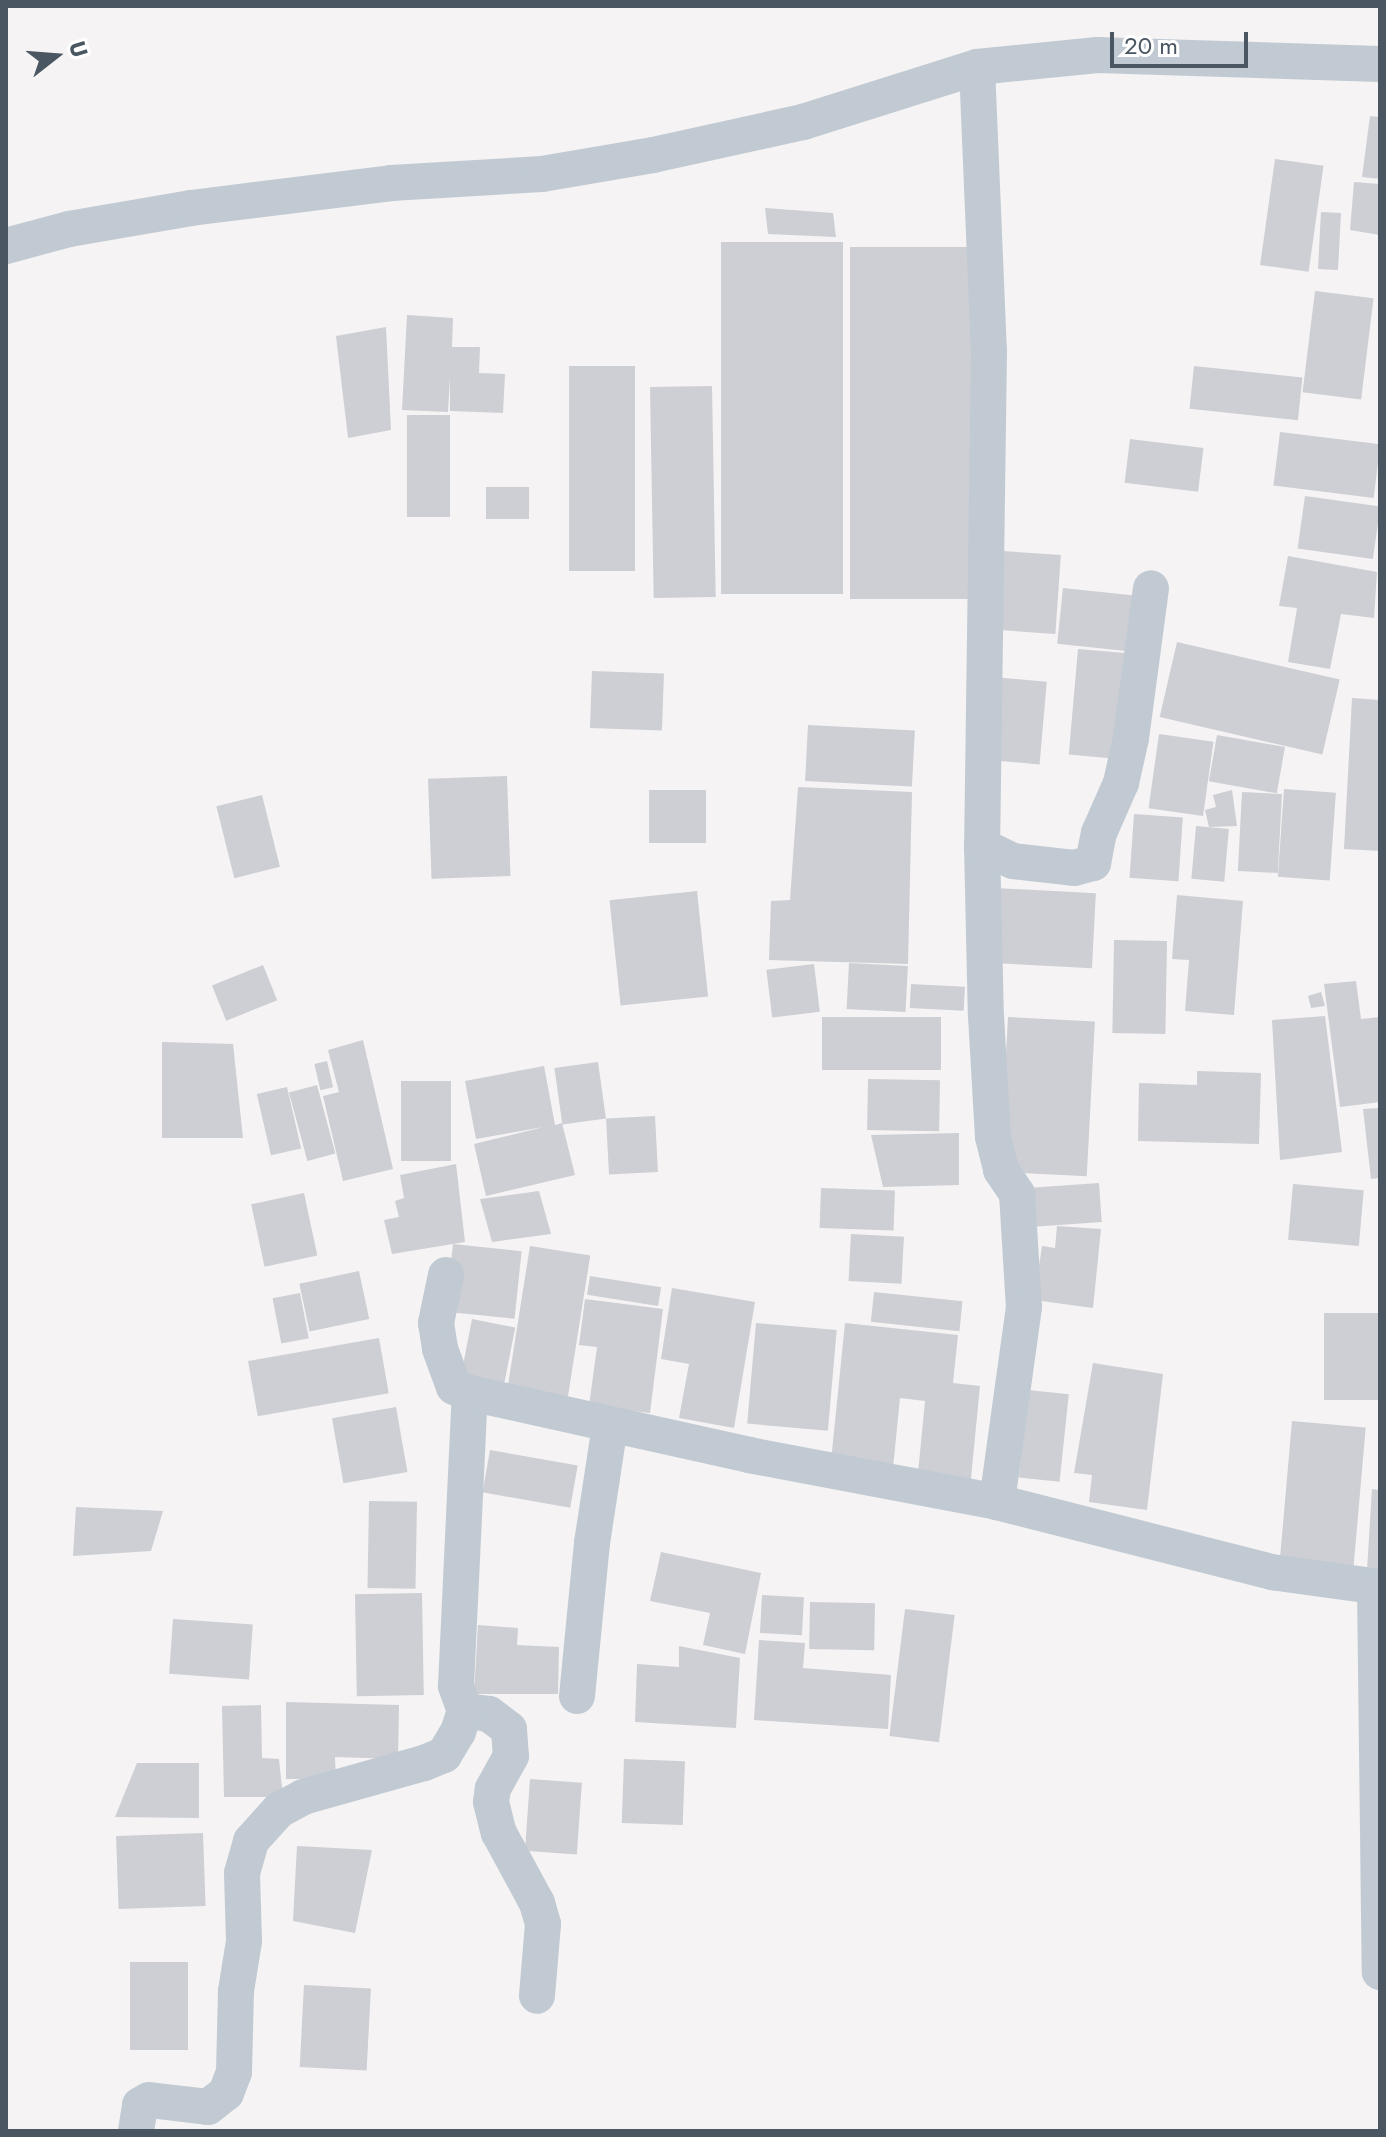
<!DOCTYPE html>
<html>
<head>
<meta charset="utf-8">
<style>
  body { margin:0 }
  #map { position:relative; width:1386px; height:2137px; overflow:hidden; background:#f5f3f3; font-family:Jost,sans-serif }
  div>[style] { position:absolute }
  [style*='--x'] { left:calc(var(--x)*1px); top:calc(var(--y)*1px); width:calc(var(--w)*1px); rotate:calc(var(--a)*1deg) }
  .building>* { inset:0; background:#cdcfd5; transform-origin:0 0 }
  .street>* { height:36px; margin:-18px; padding:0 18px; transform-origin:18px; border-radius:18px; background:#c1cad2 }
  span { translate:-50% -50%; white-space:nowrap; text-align:center; line-height:1.15; -webkit-text-stroke:6px #fff; paint-order:stroke }
  .frame { position:absolute; inset:0; border:8px solid #4a5661; pointer-events:none }
  .north { position:absolute; left:16px; top:16px; width:80px; height:80px; -webkit-text-stroke:6px #fff; paint-order:stroke; rotate:73deg; font-size:22px; font-weight:700; line-height:32px; text-align:center; color:#4a5661 }
  .north::after { content:''; display:block; margin:auto; width:28px; height:36px; background:#4a5661; clip-path:polygon(50% 0,100% 100%,50% 72%,0 100%) }
  .scale { position:absolute; left:1110px; top:32px; width:138px; height:36px; box-sizing:border-box; border:4px solid #4a5661; border-top:0; padding-left:10px; font-size:24px; line-height:28px; white-space:nowrap; color:#4a5661; -webkit-text-stroke:6px #fff; paint-order:stroke }
</style>
</head>
<body>
<div id="map">
  <div class="building">
    <i style="clip-path:polygon(1370px 116px,1380px 117px,1380px 179px,1362px 177px)"></i>
    <i style="left:1275px;top:159px;width:49px;height:107px;rotate:8deg"></i>
    <i style="clip-path:polygon(1354px 182px,1380px 184px,1380px 235px,1350px 230px)"></i>
    <i style="clip-path:polygon(765px 208px,833px 213px,836px 237px,768px 234px)"></i>
    <i style="left:1321px;top:212px;width:20px;height:57px;rotate:3deg"></i>
    <i style="left:721px;top:242px;width:122px;height:352px"></i>
    <i style="left:850px;top:247px;width:121px;height:352px"></i>
    <i style="left:1315px;top:291px;width:59px;height:102px;rotate:7deg"></i>
    <i style="clip-path:polygon(407px 315px,453px 318px,452px 347px,480px 347px,479px 373px,505px 374px,503px 413px,450px 411px,450px 377px,448px 412px,402px 410px)"></i>
    <i style="clip-path:polygon(386px 327px,391px 430px,348px 438px,336px 336px)"></i>
    <i style="left:569px;top:366px;width:66px;height:205px"></i>
    <i style="left:1194px;top:366px;width:109px;height:43px;rotate:6deg"></i>
    <i style="left:712px;top:386px;width:211px;height:62px;rotate:89deg"></i>
    <i style="left:407px;top:415px;width:43px;height:102px"></i>
    <i style="left:1280px;top:432px;width:101px;height:54px;rotate:7deg"></i>
    <i style="left:1130px;top:439px;width:74px;height:44px;rotate:7deg"></i>
    <i style="left:486px;top:487px;width:43px;height:32px"></i>
    <i style="left:1305px;top:496px;width:76px;height:53px;rotate:8deg"></i>
    <i style="left:1002px;top:551px;width:59px;height:79px;rotate:4deg"></i>
    <i style="clip-path:polygon(1288px 556px,1377px 572px,1374px 618px,1341px 614px,1330px 669px,1288px 662px,1297px 608px,1279px 606px)"></i>
    <i style="left:1063px;top:588px;width:79px;height:56px;rotate:6deg"></i>
    <i style="left:1177px;top:642px;width:167px;height:77px;rotate:13deg"></i>
    <i style="left:1078px;top:649px;width:47px;height:106px;rotate:5deg"></i>
    <i style="left:592px;top:671px;width:72px;height:57px;rotate:2deg"></i>
    <i style="left:993px;top:677px;width:54px;height:83px;rotate:5deg"></i>
    <i style="clip-path:polygon(1352px 698px,1380px 700px,1380px 851px,1344px 849px)"></i>
    <i style="left:808px;top:725px;width:107px;height:56px;rotate:3deg"></i>
    <i style="left:1159px;top:734px;width:55px;height:75px;rotate:8deg"></i>
    <i style="left:1217px;top:735px;width:69px;height:47px;rotate:10deg"></i>
    <i style="left:507px;top:776px;width:100px;height:79px;rotate:88deg"></i>
    <i style="clip-path:polygon(798px 787px,912px 792px,908px 964px,769px 960px,771px 901px,790px 900px)"></i>
    <i style="left:1284px;top:789px;width:52px;height:88px;rotate:4deg"></i>
    <i style="left:649px;top:790px;width:57px;height:53px"></i>
    <i style="clip-path:polygon(1232px 790px,1237px 826px,1209px 827px,1205px 810px,1216px 807px,1213px 795px)"></i>
    <i style="left:1242px;top:792px;width:40px;height:79px;rotate:3deg"></i>
    <i style="left:262px;top:795px;width:74px;height:47px;rotate:76deg"></i>
    <i style="left:1134px;top:814px;width:49px;height:64px;rotate:4deg"></i>
    <i style="left:1196px;top:826px;width:33px;height:53px;rotate:5deg"></i>
    <i style="left:996px;top:888px;width:100px;height:75px;rotate:3deg"></i>
    <i style="left:697px;top:891px;width:106px;height:88px;rotate:84deg"></i>
    <i style="clip-path:polygon(1177px 895px,1243px 901px,1234px 1015px,1185px 1011px,1189px 960px,1172px 959px)"></i>
    <i style="left:1114px;top:940px;width:53px;height:93px;rotate:1deg"></i>
    <i style="left:849px;top:963px;width:59px;height:46px;rotate:3deg"></i>
    <i style="left:814px;top:964px;width:48px;height:48px;rotate:83deg"></i>
    <i style="left:263px;top:965px;width:38px;height:55px;rotate:68deg"></i>
    <i style="clip-path:polygon(1356px 981px,1361px 1019px,1380px 1017px,1380px 1102px,1340px 1107px,1324px 984px)"></i>
    <i style="left:911px;top:984px;width:54px;height:24px;rotate:3deg"></i>
    <i style="clip-path:polygon(1321px 992px,1325px 1006px,1311px 1008px,1308px 996px)"></i>
    <i style="clip-path:polygon(1325px 1016px,1342px 1152px,1280px 1160px,1272px 1020px)"></i>
    <i style="left:822px;top:1017px;width:119px;height:53px"></i>
    <i style="left:1008px;top:1017px;width:87px;height:155px;rotate:3deg"></i>
    <i style="clip-path:polygon(363px 1040px,393px 1169px,343px 1181px,323px 1096px,339px 1092px,328px 1050px)"></i>
    <i style="clip-path:polygon(162px 1042px,233px 1044px,243px 1138px,162px 1138px)"></i>
    <i style="left:327px;top:1061px;width:27px;height:13px;rotate:77deg"></i>
    <i style="left:598px;top:1062px;width:57px;height:44px;rotate:82deg"></i>
    <i style="clip-path:polygon(544px 1066px,555px 1125px,562px 1123px,575px 1175px,486px 1196px,474px 1144px,544px 1127px,476px 1139px,465px 1081px)"></i>
    <i style="clip-path:polygon(1197px 1071px,1261px 1073px,1259px 1144px,1138px 1141px,1139px 1083px,1197px 1085px)"></i>
    <i style="left:868px;top:1079px;width:72px;height:51px;rotate:1deg"></i>
    <i style="left:401px;top:1081px;width:50px;height:80px"></i>
    <i style="left:317px;top:1085px;width:71px;height:29px;rotate:75deg"></i>
    <i style="left:287px;top:1087px;width:63px;height:31px;rotate:77deg"></i>
    <i style="clip-path:polygon(1380px 1108px,1380px 1178px,1371px 1179px,1363px 1109px)"></i>
    <i style="left:655px;top:1116px;width:56px;height:49px;rotate:87deg"></i>
    <i style="clip-path:polygon(959px 1133px,959px 1185px,883px 1187px,871px 1135px)"></i>
    <i style="clip-path:polygon(456px 1164px,465px 1242px,392px 1254px,384px 1220px,399px 1217px,395px 1201px,404px 1198px,400px 1175px)"></i>
    <i style="left:1099px;top:1183px;width:39px;height:75px;rotate:86deg"></i>
    <i style="left:1293px;top:1184px;width:71px;height:56px;rotate:5deg"></i>
    <i style="left:821px;top:1188px;width:74px;height:40px;rotate:2deg"></i>
    <i style="clip-path:polygon(539px 1191px,551px 1234px,492px 1242px,480px 1199px)"></i>
    <i style="left:304px;top:1193px;width:64px;height:54px;rotate:78deg"></i>
    <i style="clip-path:polygon(1057px 1226px,1101px 1229px,1093px 1308px,1034px 1300px,1042px 1246px,1055px 1248px)"></i>
    <i style="left:851px;top:1234px;width:53px;height:47px;rotate:3deg"></i>
    <i style="left:453px;top:1244px;width:69px;height:68px;rotate:6deg"></i>
    <i style="left:530px;top:1246px;width:61px;height:148px;rotate:9deg"></i>
    <i style="left:359px;top:1271px;width:49px;height:61px;rotate:78deg"></i>
    <i style="left:590px;top:1276px;width:72px;height:19px;rotate:9deg"></i>
    <i style="clip-path:polygon(672px 1288px,755px 1302px,734px 1428px,679px 1418px,689px 1364px,661px 1359px)"></i>
    <i style="left:874px;top:1292px;width:89px;height:30px;rotate:6deg"></i>
    <i style="left:300px;top:1293px;width:46px;height:28px;rotate:79deg"></i>
    <i style="clip-path:polygon(585px 1299px,663px 1309px,650px 1413px,589px 1406px,597px 1347px,579px 1345px)"></i>
    <i style="left:1380px;top:1313px;width:87px;height:56px;rotate:90deg"></i>
    <i style="left:472px;top:1319px;width:44px;height:64px;rotate:11deg"></i>
    <i style="left:756px;top:1323px;width:81px;height:101px;rotate:5deg"></i>
    <i style="clip-path:polygon(845px 1323px,958px 1335px,953px 1383px,980px 1386px,970px 1488px,917px 1483px,925px 1401px,900px 1398px,893px 1468px,831px 1461px)"></i>
    <i style="left:379px;top:1338px;width:56px;height:133px;rotate:80deg"></i>
    <i style="clip-path:polygon(1093px 1363px,1163px 1374px,1147px 1510px,1089px 1502px,1092px 1475px,1074px 1473px)"></i>
    <i style="left:1028px;top:1390px;width:41px;height:88px;rotate:6deg"></i>
    <i style="left:396px;top:1407px;width:66px;height:65px;rotate:80deg"></i>
    <i style="left:1292px;top:1421px;width:74px;height:153px;rotate:5deg"></i>
    <i style="left:490px;top:1450px;width:89px;height:43px;rotate:10deg"></i>
    <i style="clip-path:polygon(1372px 1489px,1380px 1490px,1380px 1571px,1367px 1570px)"></i>
    <i style="left:369px;top:1501px;width:48px;height:87px;rotate:1deg"></i>
    <i style="clip-path:polygon(76px 1507px,163px 1511px,151px 1551px,73px 1556px)"></i>
    <i style="clip-path:polygon(661px 1552px,761px 1573px,745px 1654px,703px 1645px,710px 1613px,650px 1601px)"></i>
    <i style="left:422px;top:1593px;width:102px;height:67px;rotate:89deg"></i>
    <i style="left:762px;top:1595px;width:42px;height:38px;rotate:3deg"></i>
    <i style="left:810px;top:1602px;width:65px;height:47px;rotate:1deg"></i>
    <i style="left:905px;top:1609px;width:50px;height:128px;rotate:7deg"></i>
    <i style="left:173px;top:1619px;width:80px;height:55px;rotate:4deg"></i>
    <i style="clip-path:polygon(478px 1625px,518px 1628px,517px 1645px,559px 1647px,558px 1694px,474px 1694px)"></i>
    <i style="clip-path:polygon(759px 1640px,805px 1643px,803px 1668px,891px 1675px,888px 1729px,754px 1720px)"></i>
    <i style="clip-path:polygon(679px 1646px,740px 1658px,736px 1728px,635px 1722px,637px 1664px,679px 1667px)"></i>
    <i style="clip-path:polygon(286px 1702px,399px 1705px,398px 1759px,335px 1757px,336px 1779px,286px 1779px)"></i>
    <i style="clip-path:polygon(261px 1705px,262px 1758px,279px 1759px,283px 1797px,224px 1797px,222px 1706px)"></i>
    <i style="left:624px;top:1759px;width:61px;height:64px;rotate:2deg"></i>
    <i style="clip-path:polygon(137px 1763px,199px 1763px,199px 1818px,115px 1817px)"></i>
    <i style="left:530px;top:1779px;width:52px;height:72px;rotate:4deg"></i>
    <i style="left:203px;top:1833px;width:73px;height:87px;rotate:88deg"></i>
    <i style="clip-path:polygon(297px 1846px,372px 1850px,355px 1933px,293px 1921px)"></i>
    <i style="left:130px;top:1962px;width:58px;height:88px"></i>
    <i style="left:304px;top:1985px;width:67px;height:82px;rotate:3deg"></i>
  </div>
  <div class="street">
    <i style="--x:977;--y:67;--w:284;--a:87.6"></i>
    <i style="--x:989;--y:351;--w:495;--a:90.8"></i>
    <i style="--x:982;--y:846;--w:170;--a:88.7"></i>
    <i style="--x:986;--y:1016;--w:121;--a:86.7"></i>
    <i style="--x:993;--y:1137;--w:34;--a:76"></i>
    <i style="--x:1001;--y:1170;--w:29;--a:56"></i>
    <i style="--x:1017;--y:1194;--w:113;--a:86.5"></i>
    <i style="--x:1024;--y:1307;--w:197;--a:97.9"></i>
    <i style="--x:997;--y:1502;--w:284;--a:14.3"></i>
    <i style="--x:1272;--y:1572;--w:109;--a:7.9"></i>
    <i style="--x:6;--y:246;--w:65;--a:-15.1"></i>
    <i style="--x:69;--y:229;--w:124;--a:-9.8"></i>
    <i style="--x:191;--y:208;--w:202;--a:-7.1"></i>
    <i style="--x:391;--y:183;--w:151;--a:-3.4"></i>
    <i style="--x:542;--y:174;--w:113;--a:-9.7"></i>
    <i style="--x:653;--y:155;--w:154;--a:-12.4"></i>
    <i style="--x:803;--y:122;--w:182;--a:-17.5"></i>
    <i style="--x:977;--y:67;--w:121;--a:-5.7"></i>
    <i style="--x:1097;--y:55;--w:283;--a:1.8"></i>
    <i style="--x:982;--y:846;--w:34;--a:26"></i>
    <i style="--x:1013;--y:861;--w:61;--a:6.5"></i>
    <i style="--x:1074;--y:868;--w:20;--a:-15"></i>
    <i style="--x:1093;--y:863;--w:31;--a:-79"></i>
    <i style="--x:1099;--y:833;--w:55;--a:-66.3"></i>
    <i style="--x:1121;--y:783;--w:46;--a:-77.5"></i>
    <i style="--x:1131;--y:738;--w:151;--a:-82.4"></i>
    <i style="--x:446;--y:1275;--w:49;--a:101.8"></i>
    <i style="--x:436;--y:1323;--w:26;--a:81"></i>
    <i style="--x:440;--y:1349;--w:40;--a:69.8"></i>
    <i style="--x:454;--y:1387;--w:17;--a:21"></i>
    <i style="--x:1375;--y:1586;--w:386;--a:89.3"></i>
    <i style="--x:577;--y:1696;--w:154;--a:-84.4"></i>
    <i style="--x:592;--y:1543;--w:118;--a:-81.3"></i>
    <i style="--x:465;--y:1711;--w:24;--a:7"></i>
    <i style="--x:489;--y:1714;--w:25;--a:37"></i>
    <i style="--x:509;--y:1729;--w:27;--a:86"></i>
    <i style="--x:511;--y:1756;--w:38;--a:119"></i>
    <i style="--x:493;--y:1789;--w:13;--a:99"></i>
    <i style="--x:491;--y:1802;--w:32;--a:76"></i>
    <i style="--x:499;--y:1833;--w:80;--a:61.5"></i>
    <i style="--x:537;--y:1903;--w:22;--a:74"></i>
    <i style="--x:543;--y:1924;--w:72;--a:94.8"></i>
    <i style="--x:136;--y:2131;--w:26;--a:-81"></i>
    <i style="--x:140;--y:2105;--w:10;--a:-29"></i>
    <i style="--x:149;--y:2100;--w:59;--a:6.8"></i>
    <i style="--x:208;--y:2107;--w:23;--a:-38"></i>
    <i style="--x:226;--y:2093;--w:22;--a:-69"></i>
    <i style="--x:234;--y:2072;--w:81;--a:-88.6"></i>
    <i style="--x:236;--y:1991;--w:51;--a:-80.9"></i>
    <i style="--x:244;--y:1941;--w:68;--a:-91.7"></i>
    <i style="--x:242;--y:1873;--w:33;--a:-74"></i>
    <i style="--x:251;--y:1841;--w:42;--a:-47.9"></i>
    <i style="--x:279;--y:1810;--w:27;--a:-28"></i>
    <i style="--x:303;--y:1797;--w:126;--a:-15.7"></i>
    <i style="--x:424;--y:1763;--w:22;--a:-22"></i>
    <i style="--x:444;--y:1755;--w:27;--a:-59"></i>
    <i style="--x:458;--y:1732;--w:22;--a:-72"></i>
    <i style="--x:465;--y:1711;--w:27;--a:-110"></i>
    <i style="--x:456;--y:1686;--w:293;--a:-87.3"></i>
    <i style="--x:470;--y:1393;--w:286;--a:12.5"></i>
    <i style="--x:749;--y:1455;--w:252;--a:10.7"></i>
  </div>
  <div class="frame"></div>
  <div class="north">U</div>
  <div class="scale">20 m</div>
</div>
</body>
</html>
